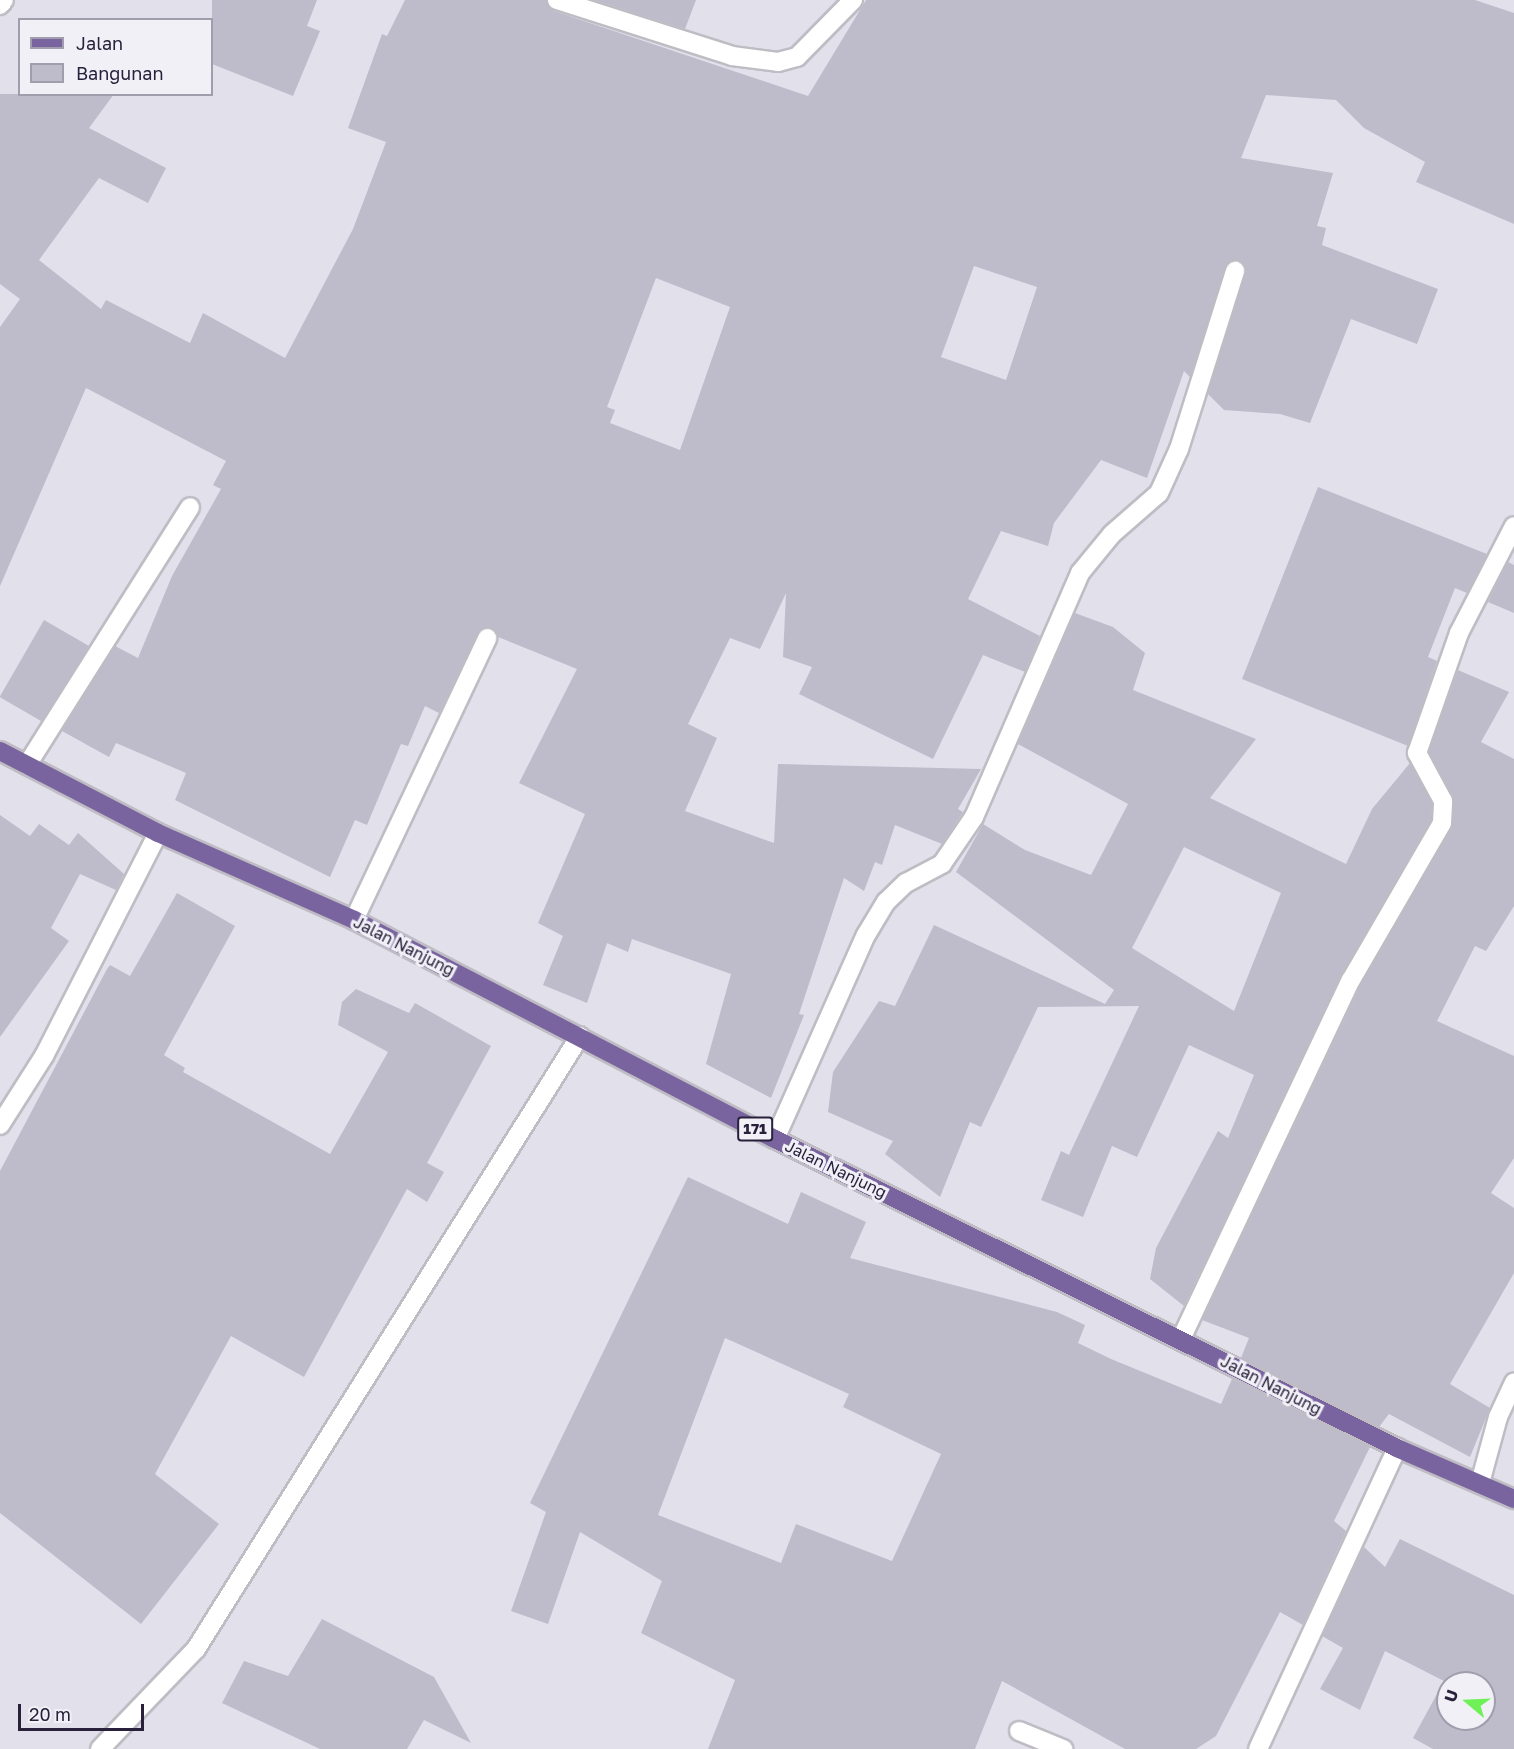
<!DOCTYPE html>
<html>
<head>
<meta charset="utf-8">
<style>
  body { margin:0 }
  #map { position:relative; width:1514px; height:1749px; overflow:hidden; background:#e1e0eb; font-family:"Golos Text",sans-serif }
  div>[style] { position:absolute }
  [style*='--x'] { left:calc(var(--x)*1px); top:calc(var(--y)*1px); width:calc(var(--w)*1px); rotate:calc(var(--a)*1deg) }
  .building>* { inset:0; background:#bebccb; transform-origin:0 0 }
  .roads { filter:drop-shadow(2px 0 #bfbcc4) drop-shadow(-2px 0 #bfbcc4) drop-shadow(0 2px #bfbcc4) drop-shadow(0 -2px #bfbcc4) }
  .lane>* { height:18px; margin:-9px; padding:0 9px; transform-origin:9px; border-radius:9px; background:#fff }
  .street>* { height:18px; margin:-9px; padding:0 9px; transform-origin:9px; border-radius:9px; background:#fff }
  .primary>* { height:18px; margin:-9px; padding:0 9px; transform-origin:9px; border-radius:9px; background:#7964a0 }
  span { translate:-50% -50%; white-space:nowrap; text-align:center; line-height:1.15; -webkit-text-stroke:6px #f1f0f7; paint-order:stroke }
  .shield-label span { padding:2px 4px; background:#f1f0f7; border:2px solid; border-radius:4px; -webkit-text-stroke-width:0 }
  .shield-label { font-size:15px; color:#29213b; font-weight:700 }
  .street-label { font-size:16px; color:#29213b }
  .legend { position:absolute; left:18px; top:18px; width:195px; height:78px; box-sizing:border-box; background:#f1f0f7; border:2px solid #a19dac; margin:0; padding:8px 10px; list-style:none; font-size:18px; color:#29213b }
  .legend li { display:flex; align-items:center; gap:12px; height:30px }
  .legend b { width:30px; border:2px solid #a19dac }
  .north { position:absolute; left:1436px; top:1671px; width:60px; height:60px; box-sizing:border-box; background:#f1f0f7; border:2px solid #a19dac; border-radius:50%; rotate:289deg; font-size:16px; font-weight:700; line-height:24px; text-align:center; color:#29213b }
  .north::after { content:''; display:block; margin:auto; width:21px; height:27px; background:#6ef157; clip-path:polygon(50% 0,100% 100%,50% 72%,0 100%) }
  .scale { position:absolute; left:18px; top:1704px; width:126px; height:27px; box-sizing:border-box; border:3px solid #29213b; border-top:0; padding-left:8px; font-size:18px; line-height:21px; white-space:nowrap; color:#29213b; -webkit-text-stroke:4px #f1f0f7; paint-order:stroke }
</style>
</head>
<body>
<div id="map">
  <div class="building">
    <i style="clip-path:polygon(212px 0,317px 0,307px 26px,320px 31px,293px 96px,212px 64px)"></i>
    <i style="clip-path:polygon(evenodd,405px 0,546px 0,554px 11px,808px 96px,866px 0,1475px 0,1514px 13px,1514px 224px,1416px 182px,1425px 162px,1364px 128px,1336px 100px,1266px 95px,1241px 158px,1333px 173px,1317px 226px,1326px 228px,1322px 245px,1438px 289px,1417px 344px,1351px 319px,1310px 423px,1280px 414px,1224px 410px,1208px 394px,1246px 269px,1239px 261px,1228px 262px,1190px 377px,1184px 371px,1147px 478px,1101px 460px,1054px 523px,1048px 546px,1001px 531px,968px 599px,1040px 636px,1025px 672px,983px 655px,933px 759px,799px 694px,812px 667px,783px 657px,786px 593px,760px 649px,730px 638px,688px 724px,717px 738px,685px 811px,774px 843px,778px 764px,981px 769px,958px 809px,963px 812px,942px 844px,895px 825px,882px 865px,875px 862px,864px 891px,844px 878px,799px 1014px,804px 1015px,771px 1098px,706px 1064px,731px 974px,632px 939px,628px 952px,607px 943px,587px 1003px,543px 985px,563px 936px,538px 923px,585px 814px,519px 783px,577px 669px,498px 637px,491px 628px,480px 629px,439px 713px,425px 706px,408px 746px,401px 744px,367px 825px,355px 820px,330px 877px,175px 800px,186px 773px,116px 743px,109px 757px,62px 731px,115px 646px,138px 658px,172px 576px,221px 489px,213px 485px,226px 461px,86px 388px,0 586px,0 327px,20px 299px,0 284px,0 94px,114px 94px,89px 128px,166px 168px,148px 203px,99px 178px,39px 260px,101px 309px,106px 300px,190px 343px,203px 313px,285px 358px,353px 229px,386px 142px,348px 128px,382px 34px,387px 36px,405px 0,974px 266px,1037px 287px,1006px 380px,941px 357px,974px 266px,405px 0,656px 278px,730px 307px,680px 450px,610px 423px,615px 410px,607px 407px,656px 278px)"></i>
    <i style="clip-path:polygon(594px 0,696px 0,685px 29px)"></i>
    <i style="clip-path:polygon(1318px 487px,1487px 554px,1467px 593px,1455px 588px,1428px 657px,1437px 661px,1408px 746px,1242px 679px)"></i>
    <i style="clip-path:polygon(1508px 562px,1514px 565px,1514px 613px,1488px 602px)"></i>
    <i style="clip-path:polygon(evenodd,1075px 613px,1113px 627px,1145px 653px,1133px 690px,1256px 739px,1210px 798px,1346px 864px,1372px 809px,1410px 763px,1432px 804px,1431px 820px,1341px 975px,1184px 1306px,1150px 1279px,1156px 1248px,1218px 1131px,1228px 1138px,1254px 1075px,1189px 1045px,1137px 1157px,1112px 1146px,1083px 1217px,1041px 1200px,1061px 1151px,1069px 1155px,1139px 1006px,1038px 1007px,981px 1127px,970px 1122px,940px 1197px,885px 1154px,893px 1141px,828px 1112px,833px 1072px,879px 1001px,895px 1006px,934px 925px,1105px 1004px,1114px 990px,956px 872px,983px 824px,1025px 850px,1091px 875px,1128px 804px,1018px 744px,1075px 613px,1184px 847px,1281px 893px,1234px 1011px,1132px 948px,1184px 847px)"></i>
    <i style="left:44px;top:620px;width:52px;height:89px;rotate:30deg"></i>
    <i style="clip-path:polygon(1458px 670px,1509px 692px,1481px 742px,1514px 759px,1514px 906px,1486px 951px,1475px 946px,1437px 1021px,1514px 1056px,1514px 1158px,1491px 1193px,1514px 1208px,1514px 1273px,1450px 1384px,1490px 1408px,1470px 1457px,1389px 1414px,1379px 1427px,1241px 1358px,1249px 1338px,1202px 1320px,1361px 985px,1452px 828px,1453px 796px,1429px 752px)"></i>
    <i style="clip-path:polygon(0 815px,30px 836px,39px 824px,69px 845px,78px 833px,124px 874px,116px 890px,80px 874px,51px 928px,69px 941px,0 1037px)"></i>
    <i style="clip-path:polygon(177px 893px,235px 926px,164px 1055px,185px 1068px,183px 1072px,330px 1154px,388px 1052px,338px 1025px,342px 1002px,356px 989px,409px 1013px,415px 1003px,491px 1046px,427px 1163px,444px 1172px,427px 1202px,407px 1189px,304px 1377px,231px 1336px,155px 1474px,219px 1524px,141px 1624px,0 1513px,0 1171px,107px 969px,110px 965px,130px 976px)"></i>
    <i style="clip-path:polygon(evenodd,688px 1177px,788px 1224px,801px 1192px,866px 1222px,850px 1258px,1057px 1312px,1085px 1325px,1078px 1343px,1111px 1359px,1221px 1404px,1232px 1379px,1370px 1447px,1334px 1521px,1346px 1531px,1303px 1625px,1280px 1612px,1216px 1736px,1196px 1749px,1125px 1749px,1002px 1681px,975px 1749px,708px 1749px,735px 1680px,641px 1633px,662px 1581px,580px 1532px,548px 1624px,511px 1611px,546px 1512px,530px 1503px,688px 1177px,725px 1338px,849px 1394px,843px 1407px,941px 1454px,892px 1561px,796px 1524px,781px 1563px,658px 1515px,725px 1338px)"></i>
    <i style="clip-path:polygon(evenodd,1400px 1539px,1514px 1595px,1514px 1749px,1433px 1749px,1413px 1738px,1444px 1681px,1385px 1651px,1360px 1710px,1320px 1689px,1343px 1648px,1322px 1636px,1364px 1547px,1385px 1567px,1400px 1539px,1448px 1683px,1484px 1683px,1484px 1719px,1448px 1719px,1448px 1683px)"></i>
    <i style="clip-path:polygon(322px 1619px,434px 1677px,471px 1743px,424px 1720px,407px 1749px,320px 1749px,222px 1703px,244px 1661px,288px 1676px)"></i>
  </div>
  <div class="roads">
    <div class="lane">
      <i style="--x:1480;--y:1483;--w:68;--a:-74.7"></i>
      <i style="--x:1498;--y:1417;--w:38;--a:-65"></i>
      <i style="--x:1019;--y:1731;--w:48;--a:22.2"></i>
      <i style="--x:100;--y:1749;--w:139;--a:-46.2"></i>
      <i style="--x:196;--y:1649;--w:723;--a:-57.94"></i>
      <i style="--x:1258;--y:1749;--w:332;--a:-65.2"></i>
    </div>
    <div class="street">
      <i style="--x:557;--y:0;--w:184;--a:17.7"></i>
      <i style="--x:732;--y:56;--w:46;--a:7.4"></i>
      <i style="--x:778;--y:62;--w:20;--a:-15"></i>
      <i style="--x:797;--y:57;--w:80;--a:-45.5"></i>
      <i style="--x:0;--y:5;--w:6;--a:-51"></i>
      <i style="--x:27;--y:765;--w:305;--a:-57.7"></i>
      <i style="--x:354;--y:920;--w:312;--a:-64.7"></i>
      <i style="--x:0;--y:1125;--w:82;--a:-57.5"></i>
      <i style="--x:44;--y:1056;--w:250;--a:-62.9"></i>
      <i style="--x:775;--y:1139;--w:223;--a:-66"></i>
      <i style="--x:866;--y:935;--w:39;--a:-59"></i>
      <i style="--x:886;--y:902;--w:28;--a:-44"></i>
      <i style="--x:906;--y:883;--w:41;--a:-27.8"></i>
      <i style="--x:942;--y:864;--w:57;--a:-55.8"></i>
      <i style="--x:974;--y:817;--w:266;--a:-66.5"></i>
      <i style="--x:1080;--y:573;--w:50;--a:-50.6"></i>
      <i style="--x:1112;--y:534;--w:62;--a:-41.1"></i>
      <i style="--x:1159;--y:493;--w:48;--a:-65.6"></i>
      <i style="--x:1179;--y:449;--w:187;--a:-72.5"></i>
      <i style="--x:1181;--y:1339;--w:397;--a:-64.7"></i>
      <i style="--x:1351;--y:980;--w:181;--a:-59.9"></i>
      <i style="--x:1442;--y:823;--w:22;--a:-87"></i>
      <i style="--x:1443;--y:801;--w:55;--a:-118.4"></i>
      <i style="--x:1417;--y:753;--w:127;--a:-70.7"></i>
      <i style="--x:1459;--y:633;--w:120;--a:-62.8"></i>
    </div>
    <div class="primary">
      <i style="--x:0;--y:751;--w:178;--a:27.4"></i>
      <i style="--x:158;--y:833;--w:214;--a:23.9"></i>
      <i style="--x:354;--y:920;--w:475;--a:27.5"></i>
      <i style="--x:775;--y:1139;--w:695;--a:26.42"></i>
      <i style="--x:1397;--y:1448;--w:128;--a:23.6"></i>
    </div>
  </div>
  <div class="shield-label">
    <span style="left:755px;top:1129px">171</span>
  </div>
  <div class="street-label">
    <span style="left:404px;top:946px;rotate:27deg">Jalan Nanjung</span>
    <span style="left:836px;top:1169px;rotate:26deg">Jalan Nanjung</span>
    <span style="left:1271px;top:1385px;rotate:27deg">Jalan Nanjung</span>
  </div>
  <ul class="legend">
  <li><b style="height:8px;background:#7964a0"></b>Jalan</li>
  <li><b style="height:16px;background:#bebccb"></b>Bangunan</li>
  </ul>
  <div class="north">U</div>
  <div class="scale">20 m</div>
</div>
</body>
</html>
